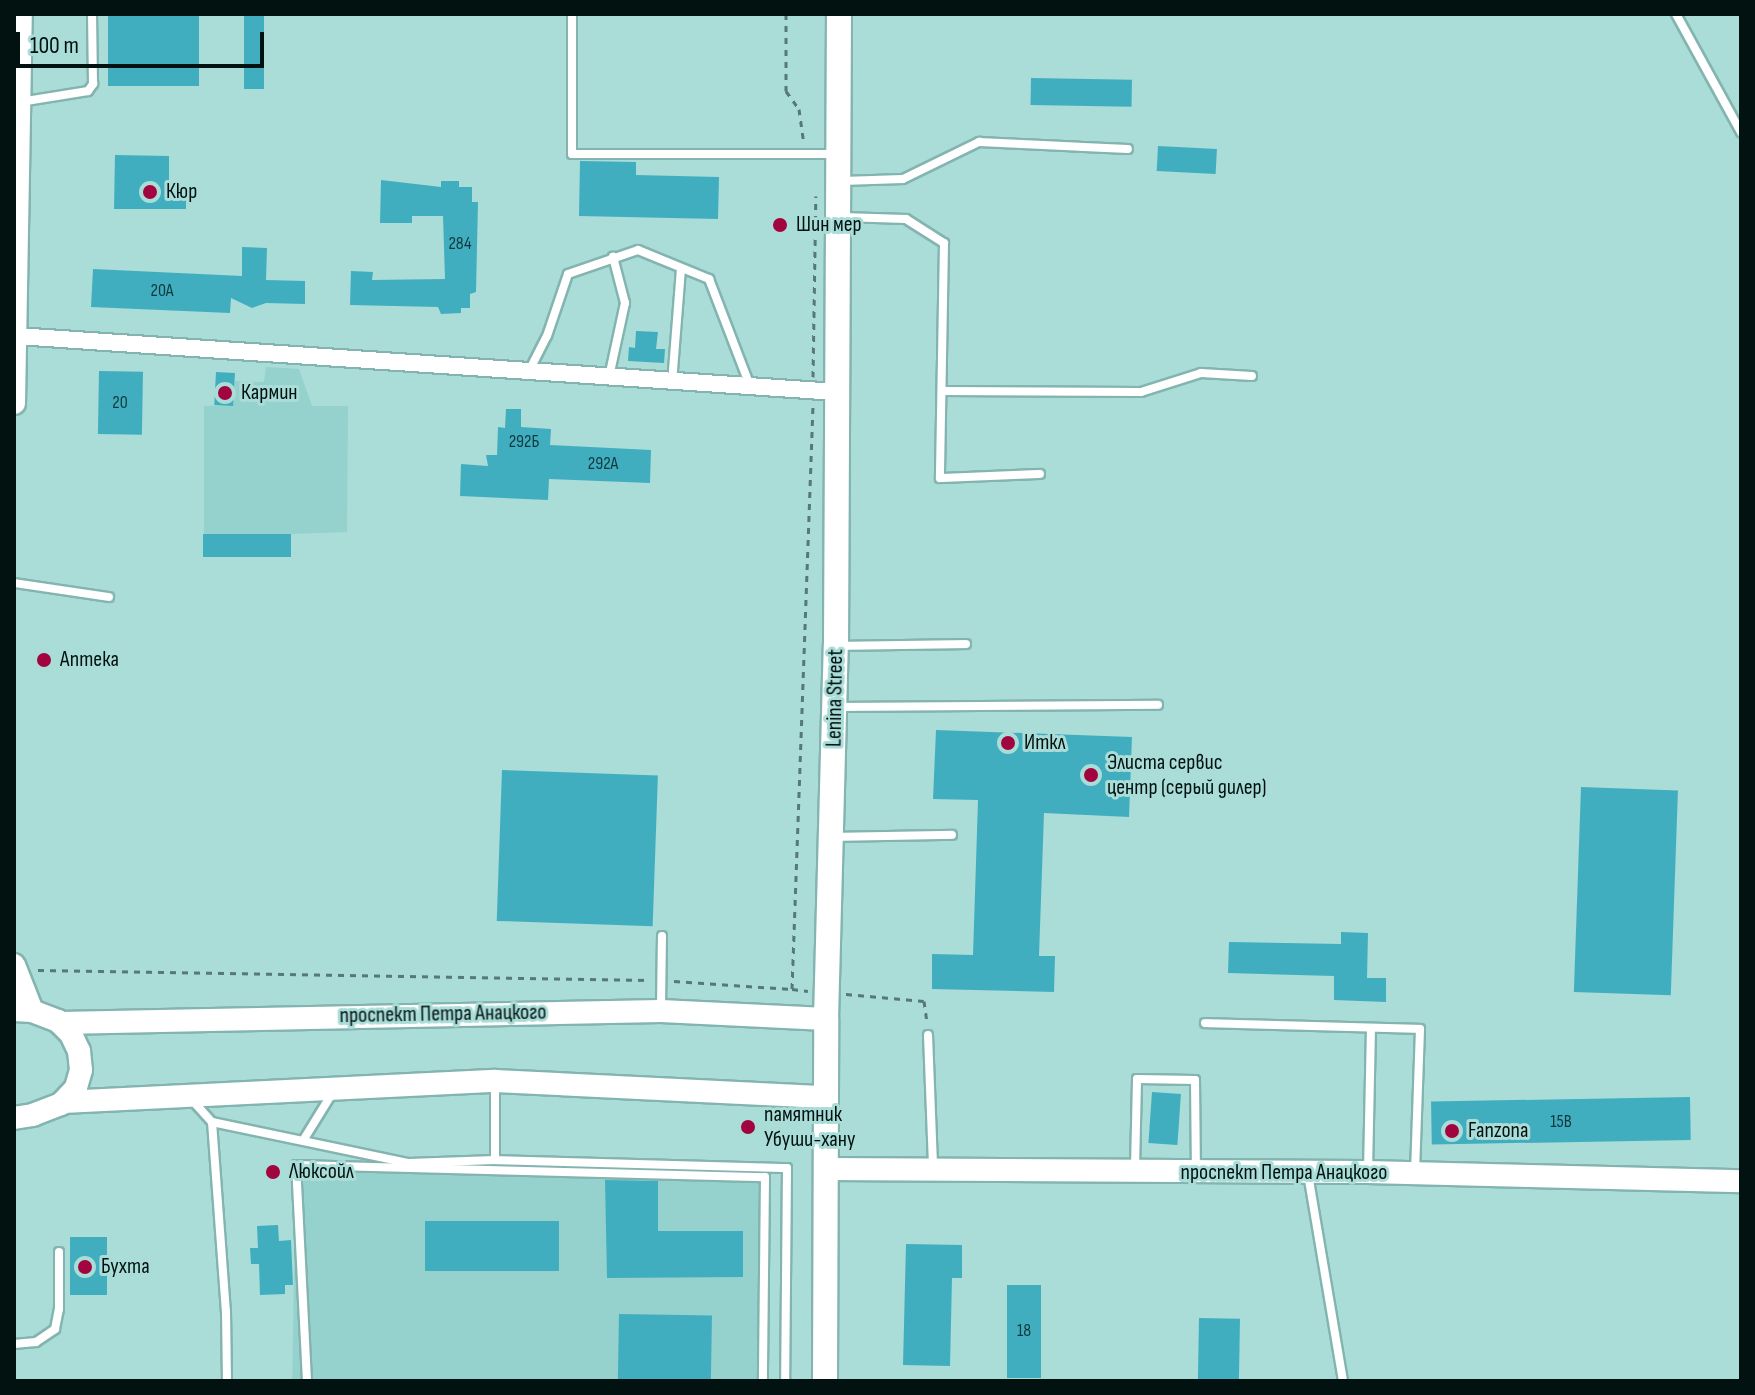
<!DOCTYPE html>
<html>
<head>
<meta charset="utf-8">
<style>
  body { margin:0 }
  #map { position:relative; width:1755px; height:1395px; overflow:hidden; background:#aadcd8; font-family:"Sofia Sans Condensed",sans-serif }
  div>[style] { position:absolute }
  [style*='--x'] { left:calc(var(--x)*1px); top:calc(var(--y)*1px); width:calc(var(--w)*1px); rotate:calc(var(--a)*1deg) }
  .built>* { inset:0; background:#95d1cd; transform-origin:0 0 }
  .building>* { inset:0; background:#41aec0; transform-origin:0 0 }
  .path>* { height:3px; margin-top:-1.5px; transform-origin:0; background:repeating-linear-gradient(90deg,#567876 0 6px,transparent 0 12px) }
  .roads { filter:drop-shadow(2px 0 #83b4b0) drop-shadow(-2px 0 #83b4b0) drop-shadow(0 2px #83b4b0) drop-shadow(0 -2px #83b4b0) }
  .service>* { height:8px; margin:-4px; padding:0 4px; transform-origin:4px; border-radius:4px; background:#fff }
  .minor>* { height:16px; margin:-8px; padding:0 8px; transform-origin:8px; border-radius:8px; background:#fff }
  .secondary>* { height:22px; margin:-11px; padding:0 11px; transform-origin:11px; border-radius:11px; background:#fff }
  .primary>* { height:24px; margin:-12px; padding:0 12px; transform-origin:12px; border-radius:12px; background:#fff }
  .dots>* { width:22px; height:22px; translate:-50% -50%; box-sizing:border-box; border:4px solid #aadcd8; border-radius:50% }
  span { translate:-50% -50%; white-space:nowrap; text-align:center; line-height:1.15; -webkit-text-stroke:6px #aadcd8; paint-order:stroke }
  .number-label { font-size:18px; color:#11393d }
  .number-label span { -webkit-text-stroke-width:0 }
  .poi-label { font-size:22px; color:#011211 }
  .left { translate:0 -50%; text-align:left }
  .street-label { font-size:22px; color:#011211 }
  .frame { position:absolute; inset:0; border:16px solid #011211; pointer-events:none }
  .scale { position:absolute; left:16px; top:32px; width:248px; height:36px; box-sizing:border-box; border:4px solid #011211; border-top:0; padding-left:10px; font-size:24px; line-height:28px; white-space:nowrap; color:#011211; -webkit-text-stroke:6px #aadcd8; paint-order:stroke }
</style>
</head>
<body>
<div id="map">
  <div class="built">
    <i style="clip-path:polygon(266px 367px,299px 369px,312px 406px,348px 406px,347px 532px,291px 534px,291px 556px,204px 557px,204px 406px,234px 405px,235px 381px,264px 382px)"></i>
    <i style="left:296px;top:1165px;width:469px;height:216px;rotate:1deg"></i>
  </div>
  <div class="building">
    <i style="left:108px;top:14px;width:91px;height:72px"></i>
    <i style="left:244px;top:14px;width:20px;height:75px"></i>
    <i style="left:1031px;top:78px;width:101px;height:27px;rotate:1deg"></i>
    <i style="left:1158px;top:146px;width:59px;height:25px;rotate:3deg"></i>
    <i style="clip-path:polygon(115px 155px,169px 156px,169px 192px,186px 192px,186px 209px,114px 209px)"></i>
    <i style="clip-path:polygon(580px 161px,636px 162px,636px 175px,719px 177px,718px 219px,579px 216px)"></i>
    <i style="clip-path:polygon(381px 180px,441px 187px,441px 181px,459px 181px,459px 187px,472px 187px,472px 202px,478px 202px,476px 292px,470px 294px,470px 308px,461px 308px,461px 313px,441px 314px,438px 307px,350px 305px,351px 271px,373px 272px,372px 280px,445px 279px,443px 216px,412px 216px,412px 223px,380px 223px)"></i>
    <i style="clip-path:polygon(242px 247px,267px 248px,266px 280px,305px 281px,305px 304px,266px 303px,252px 308px,231px 298px,230px 313px,91px 307px,93px 269px,242px 276px)"></i>
    <i style="clip-path:polygon(636px 331px,658px 332px,656px 349px,665px 349px,664px 363px,628px 361px,629px 347px,635px 348px)"></i>
    <i style="left:99px;top:371px;width:44px;height:63px;rotate:1deg"></i>
    <i style="left:216px;top:372px;width:19px;height:33px;rotate:3deg"></i>
    <i style="clip-path:polygon(506px 409px,521px 409px,521px 427px,551px 429px,550px 445px,651px 450px,650px 483px,549px 479px,548px 500px,460px 496px,461px 464px,488px 466px,486px 455px,497px 455px,498px 427px,505px 428px)"></i>
    <i style="left:203px;top:534px;width:88px;height:23px"></i>
    <i style="clip-path:polygon(936px 730px,1132px 737px,1129px 817px,1044px 813px,1039px 956px,1055px 956px,1054px 992px,932px 989px,932px 954px,973px 955px,978px 800px,933px 799px)"></i>
    <i style="left:502px;top:770px;width:156px;height:151px;rotate:2deg"></i>
    <i style="left:1581px;top:787px;width:97px;height:205px;rotate:2deg"></i>
    <i style="clip-path:polygon(1341px 932px,1368px 933px,1367px 978px,1386px 978px,1386px 1002px,1334px 1000px,1334px 976px,1228px 973px,1229px 942px,1341px 944px)"></i>
    <i style="left:1152px;top:1092px;width:29px;height:51px;rotate:4deg"></i>
    <i style="left:1690px;top:1097px;width:43px;height:259px;rotate:89deg"></i>
    <i style="clip-path:polygon(605px 1180px,658px 1181px,658px 1231px,743px 1231px,743px 1277px,607px 1278px)"></i>
    <i style="left:425px;top:1221px;width:134px;height:50px"></i>
    <i style="clip-path:polygon(278px 1225px,279px 1241px,291px 1240px,293px 1285px,285px 1285px,285px 1294px,260px 1295px,259px 1264px,251px 1264px,250px 1248px,258px 1248px,257px 1226px)"></i>
    <i style="left:70px;top:1237px;width:37px;height:58px"></i>
    <i style="clip-path:polygon(906px 1244px,962px 1245px,962px 1278px,952px 1278px,950px 1366px,903px 1365px)"></i>
    <i style="left:1007px;top:1285px;width:34px;height:93px"></i>
    <i style="left:619px;top:1314px;width:93px;height:67px;rotate:1deg"></i>
    <i style="left:1199px;top:1318px;width:41px;height:63px;rotate:1deg"></i>
  </div>
  <div class="path">
    <i style="--x:786;--y:14;--w:77;--a:90"></i>
    <i style="--x:786;--y:91;--w:22;--a:54"></i>
    <i style="--x:799;--y:109;--w:34;--a:82"></i>
    <i style="--x:813;--y:377;--w:181;--a:-89.1"></i>
    <i style="--x:38;--y:970;--w:612;--a:0.94"></i>
    <i style="--x:674;--y:981;--w:118;--a:3.9"></i>
    <i style="--x:792;--y:989;--w:585;--a:-87.94"></i>
    <i style="--x:792;--y:989;--w:16;--a:7"></i>
    <i style="--x:846;--y:994;--w:78;--a:5.1"></i>
    <i style="--x:924;--y:1001;--w:22;--a:82"></i>
  </div>
  <div class="roads">
    <div class="service">
      <i style="--x:572;--y:14;--w:140;--a:90"></i>
      <i style="--x:572;--y:154;--w:263;--a:0"></i>
      <i style="--x:1676;--y:14;--w:135;--a:61.2"></i>
      <i style="--x:20;--y:102;--w:69;--a:-9.2"></i>
      <i style="--x:88;--y:91;--w:9;--a:-54"></i>
      <i style="--x:93;--y:84;--w:70;--a:-90.8"></i>
      <i style="--x:842;--y:181;--w:61;--a:-1.9"></i>
      <i style="--x:903;--y:179;--w:85;--a:-26"></i>
      <i style="--x:979;--y:142;--w:149;--a:2.7"></i>
      <i style="--x:842;--y:217;--w:64;--a:1.8"></i>
      <i style="--x:906;--y:219;--w:45;--a:32.3"></i>
      <i style="--x:944;--y:243;--w:235;--a:91"></i>
      <i style="--x:940;--y:478;--w:100;--a:-2.3"></i>
      <i style="--x:529;--y:371;--w:39;--a:-63"></i>
      <i style="--x:547;--y:336;--w:65;--a:-71.3"></i>
      <i style="--x:568;--y:274;--w:74;--a:-18.9"></i>
      <i style="--x:638;--y:250;--w:77;--a:22.2"></i>
      <i style="--x:709;--y:279;--w:115;--a:69"></i>
      <i style="--x:609;--y:377;--w:76;--a:-77.8"></i>
      <i style="--x:625;--y:303;--w:48;--a:-104.6"></i>
      <i style="--x:672;--y:383;--w:114;--a:-85.5"></i>
      <i style="--x:942;--y:391;--w:199;--a:0.3"></i>
      <i style="--x:1141;--y:392;--w:63;--a:-17.6"></i>
      <i style="--x:1201;--y:373;--w:51;--a:3.4"></i>
      <i style="--x:14;--y:583;--w:96;--a:8.4"></i>
      <i style="--x:837;--y:646;--w:129;--a:-0.9"></i>
      <i style="--x:839;--y:707;--w:319;--a:-0.4"></i>
      <i style="--x:833;--y:837;--w:119;--a:-1"></i>
      <i style="--x:661;--y:1007;--w:71;--a:-89.2"></i>
      <i style="--x:1205;--y:1023;--w:215;--a:1.6"></i>
      <i style="--x:1420;--y:1029;--w:141;--a:92"></i>
      <i style="--x:928;--y:1035;--w:131;--a:87.8"></i>
      <i style="--x:193;--y:1101;--w:28;--a:48"></i>
      <i style="--x:212;--y:1122;--w:201;--a:11.8"></i>
      <i style="--x:409;--y:1163;--w:86;--a:-2"></i>
      <i style="--x:495;--y:1160;--w:292;--a:1.6"></i>
      <i style="--x:787;--y:1168;--w:213;--a:90.5"></i>
      <i style="--x:212;--y:1122;--w:190;--a:85.8"></i>
      <i style="--x:226;--y:1311;--w:70;--a:89.2"></i>
      <i style="--x:304;--y:1139;--w:55;--a:-58.3"></i>
      <i style="--x:495;--y:1160;--w:76;--a:-90"></i>
      <i style="--x:1135;--y:1168;--w:89;--a:-88.7"></i>
      <i style="--x:1137;--y:1079;--w:58;--a:1"></i>
      <i style="--x:1195;--y:1080;--w:91;--a:89.4"></i>
      <i style="--x:1368;--y:1171;--w:143;--a:-88.8"></i>
      <i style="--x:1308;--y:1174;--w:210;--a:80.4"></i>
      <i style="--x:14;--y:1344;--w:22;--a:-5"></i>
      <i style="--x:36;--y:1342;--w:23;--a:-34"></i>
      <i style="--x:55;--y:1329;--w:20;--a:-79"></i>
      <i style="--x:59;--y:1309;--w:57;--a:-90"></i>
      <i style="--x:307;--y:1381;--w:216;--a:-92.9"></i>
      <i style="--x:296;--y:1165;--w:469;--a:1.5"></i>
      <i style="--x:765;--y:1177;--w:204;--a:90.6"></i>
    </div>
    <div class="minor">
      <i style="--x:17;--y:336;--w:822;--a:3.91"></i>
    </div>
    <div class="secondary">
      <i style="--x:14;--y:403;--w:389;--a:-89"></i>
      <i style="--x:14;--y:965;--w:49;--a:68.6"></i>
      <i style="--x:14;--y:1010;--w:18;--a:3"></i>
      <i style="--x:32;--y:1011;--w:28;--a:21"></i>
      <i style="--x:58;--y:1021;--w:18;--a:45"></i>
      <i style="--x:71;--y:1034;--w:19;--a:65"></i>
      <i style="--x:79;--y:1051;--w:19;--a:84"></i>
      <i style="--x:81;--y:1070;--w:19;--a:106"></i>
      <i style="--x:76;--y:1088;--w:22;--a:133"></i>
      <i style="--x:61;--y:1104;--w:30;--a:159"></i>
      <i style="--x:33;--y:1115;--w:19;--a:171"></i>
      <i style="--x:60;--y:1023;--w:601;--a:-1.14"></i>
      <i style="--x:661;--y:1011;--w:165;--a:2.8"></i>
      <i style="--x:63;--y:1102;--w:433;--a:-2.8"></i>
      <i style="--x:495;--y:1081;--w:330;--a:2.8"></i>
      <i style="--x:826;--y:1169;--w:542;--a:0.32"></i>
      <i style="--x:1368;--y:1172;--w:373;--a:1.4"></i>
    </div>
    <div class="primary">
      <i style="--x:825;--y:1381;--w:362;--a:-89.8"></i>
      <i style="--x:826;--y:1019;--w:373;--a:-88.5"></i>
      <i style="--x:836;--y:646;--w:632;--a:-89.73"></i>
    </div>
  </div>
  <div class="dots">
    <i style="left:150px;top:192px;background:#a1043e"></i>
    <i style="left:780px;top:225px;background:#a1043e"></i>
    <i style="left:225px;top:393px;background:#a1043e"></i>
    <i style="left:44px;top:660px;background:#a1043e"></i>
    <i style="left:1008px;top:743px;background:#a1043e"></i>
    <i style="left:1091px;top:775px;background:#a1043e"></i>
    <i style="left:748px;top:1127px;background:#a1043e"></i>
    <i style="left:1452px;top:1131px;background:#a1043e"></i>
    <i style="left:273px;top:1172px;background:#a1043e"></i>
    <i style="left:85px;top:1267px;background:#a1043e"></i>
  </div>
  <div class="number-label">
    <span style="left:460px;top:244px">284</span>
    <span style="left:162px;top:291px">20А</span>
    <span style="left:120px;top:403px">20</span>
    <span style="left:524px;top:442px">292Б</span>
    <span style="left:603px;top:464px">292А</span>
    <span style="left:1561px;top:1122px">15В</span>
    <span style="left:1024px;top:1331px">18</span>
  </div>
  <div class="poi-label">
    <span class="left" style="left:166px;top:192px">Кюр</span>
    <span class="left" style="left:796px;top:225px">Шин мер</span>
    <span class="left" style="left:241px;top:393px">Кармин</span>
    <span class="left" style="left:60px;top:660px">Аптека</span>
    <span class="left" style="left:1024px;top:743px">Иткл</span>
    <span class="left" style="left:1107px;top:775px">Элиста сервис<br>центр (серый дилер)</span>
    <span class="left" style="left:764px;top:1127px">памятник<br>Убуши-хану</span>
    <span class="left" style="left:1468px;top:1131px">Fanzona</span>
    <span class="left" style="left:289px;top:1172px">Люксойл</span>
    <span class="left" style="left:101px;top:1267px">Бухта</span>
  </div>
  <div class="street-label">
    <span style="left:835px;top:698px;rotate:-89deg">Lenina Street</span>
    <span style="left:443px;top:1014px;rotate:-1deg">проспект Петра Анацкого</span>
    <span style="left:1284px;top:1173px">проспект Петра Анацкого</span>
  </div>
  <div class="frame"></div>
  <div class="scale">100 m</div>
</div>
</body>
</html>
